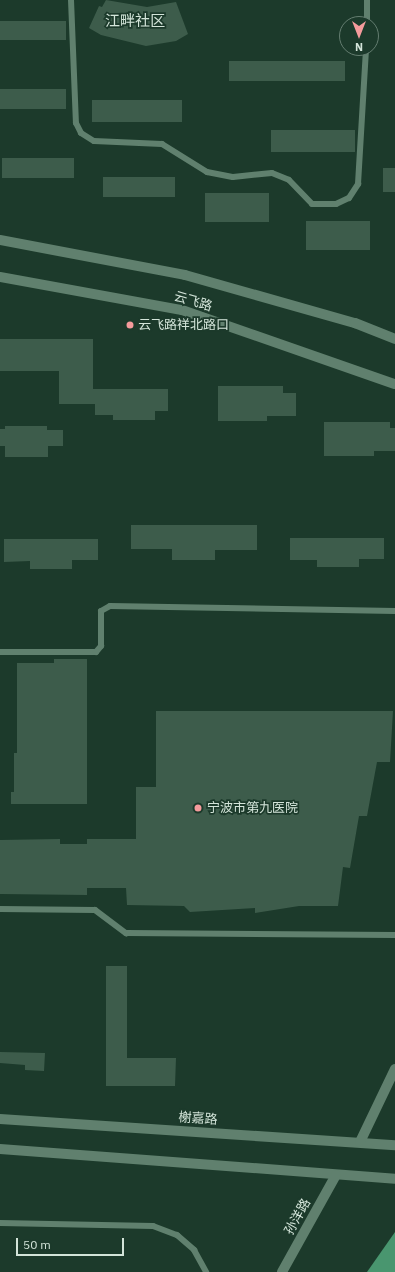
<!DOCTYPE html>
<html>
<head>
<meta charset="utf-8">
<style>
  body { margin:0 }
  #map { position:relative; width:395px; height:1272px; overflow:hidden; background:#1c3a2b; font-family:"IBM Plex Sans","Noto Sans SC",sans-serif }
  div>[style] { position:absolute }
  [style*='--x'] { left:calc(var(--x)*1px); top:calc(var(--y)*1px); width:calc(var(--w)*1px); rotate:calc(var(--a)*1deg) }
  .water>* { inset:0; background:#49966f }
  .building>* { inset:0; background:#3d5c4b; transform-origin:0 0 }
  .lane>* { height:6px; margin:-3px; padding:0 3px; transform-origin:3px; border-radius:3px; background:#60806e }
  .secondary>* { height:10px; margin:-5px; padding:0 5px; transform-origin:5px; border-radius:5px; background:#60806e }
  .dots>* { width:11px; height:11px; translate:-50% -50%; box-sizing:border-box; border:2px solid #1c3a2b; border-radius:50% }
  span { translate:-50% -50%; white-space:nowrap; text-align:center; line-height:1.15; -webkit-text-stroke:3.5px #1c3a2b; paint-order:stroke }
  .street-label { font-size:13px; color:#d3e4d9 }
  .poi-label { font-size:13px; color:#d3e4d9 }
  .left { translate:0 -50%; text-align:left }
  .quarter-label { font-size:15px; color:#d3e4d9 }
  .north { position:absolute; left:339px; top:16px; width:40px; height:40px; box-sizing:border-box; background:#1c3a2b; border:1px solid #657e71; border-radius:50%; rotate:180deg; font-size:11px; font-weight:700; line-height:16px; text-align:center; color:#d3e4d9 }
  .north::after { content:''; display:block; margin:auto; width:14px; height:18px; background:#f59b9c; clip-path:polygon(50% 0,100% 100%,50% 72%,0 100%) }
  .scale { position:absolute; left:16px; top:1238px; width:108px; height:18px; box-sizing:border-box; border:2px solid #d3e4d9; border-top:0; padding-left:5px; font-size:12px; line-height:14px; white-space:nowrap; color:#d3e4d9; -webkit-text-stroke:3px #1c3a2b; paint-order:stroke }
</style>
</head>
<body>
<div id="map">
  <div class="water">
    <i style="clip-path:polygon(395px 1232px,395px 1272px,367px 1272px)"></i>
  </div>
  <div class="building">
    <i style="clip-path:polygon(106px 0,147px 7px,176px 2px,188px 34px,176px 41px,146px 46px,101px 35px,89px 28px,99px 6px,102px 7px)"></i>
    <i style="left:0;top:21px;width:66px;height:19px"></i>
    <i style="left:229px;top:61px;width:116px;height:20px"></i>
    <i style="left:0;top:89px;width:66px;height:20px"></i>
    <i style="left:92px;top:100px;width:90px;height:22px"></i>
    <i style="left:271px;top:130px;width:84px;height:22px"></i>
    <i style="left:2px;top:158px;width:72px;height:20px"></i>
    <i style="left:383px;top:168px;width:12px;height:24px"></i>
    <i style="left:103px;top:177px;width:72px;height:20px"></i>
    <i style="left:205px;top:193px;width:64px;height:29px"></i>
    <i style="left:306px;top:221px;width:64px;height:29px"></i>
    <i style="clip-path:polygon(0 339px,93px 339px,93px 389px,168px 389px,168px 411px,155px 411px,155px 420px,113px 420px,113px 415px,95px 415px,95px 404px,59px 404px,59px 371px,0 371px)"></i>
    <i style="clip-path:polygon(218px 386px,283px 386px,283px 393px,296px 393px,296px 416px,267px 416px,267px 421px,218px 421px)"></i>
    <i style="clip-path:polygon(324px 422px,390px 422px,390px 428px,395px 428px,395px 451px,374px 451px,374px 456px,324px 456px)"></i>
    <i style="clip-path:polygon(5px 426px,47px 426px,47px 430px,63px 430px,63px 446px,48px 446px,48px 457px,5px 457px,5px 446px,0 446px,0 429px,5px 429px)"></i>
    <i style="clip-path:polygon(131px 525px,257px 525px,257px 550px,215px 550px,215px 560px,172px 560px,172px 549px,131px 549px)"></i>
    <i style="clip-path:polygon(290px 538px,384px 538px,384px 559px,359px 559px,359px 567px,317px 567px,317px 560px,290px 560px)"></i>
    <i style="clip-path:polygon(4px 539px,98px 539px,98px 560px,72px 560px,72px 569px,30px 569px,30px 561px,4px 562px)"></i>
    <i style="clip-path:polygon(54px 659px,87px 659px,87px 804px,11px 804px,11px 792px,14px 792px,14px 753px,17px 753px,17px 663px,54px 663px)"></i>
    <i style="clip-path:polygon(156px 711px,393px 711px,390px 762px,377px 762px,367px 816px,359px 816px,350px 868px,343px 867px,338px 906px,299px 906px,255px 913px,255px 908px,190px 912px,184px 906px,127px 905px,126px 888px,87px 888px,87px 895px,0 894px,0 840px,60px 839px,60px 844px,87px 844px,87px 839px,136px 839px,136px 787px,156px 787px)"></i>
    <i style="clip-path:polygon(106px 966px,127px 966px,127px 1058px,176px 1058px,175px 1086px,106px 1086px)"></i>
    <i style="clip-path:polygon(0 1052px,45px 1053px,44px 1071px,25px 1070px,25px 1065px,0 1063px)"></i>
  </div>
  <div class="lane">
    <i style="--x:71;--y:0;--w:123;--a:87.7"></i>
    <i style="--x:76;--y:123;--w:11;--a:63"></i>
    <i style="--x:81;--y:133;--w:15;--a:32"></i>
    <i style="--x:94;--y:141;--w:68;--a:2.5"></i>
    <i style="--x:162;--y:144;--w:53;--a:31.9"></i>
    <i style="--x:207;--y:172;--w:26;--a:11"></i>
    <i style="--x:233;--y:177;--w:39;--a:-6"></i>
    <i style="--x:272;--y:173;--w:18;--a:22"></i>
    <i style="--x:289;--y:180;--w:33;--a:46"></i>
    <i style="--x:312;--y:204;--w:24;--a:0"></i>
    <i style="--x:336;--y:204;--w:14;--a:-25"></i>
    <i style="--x:349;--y:198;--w:17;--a:-57"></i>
    <i style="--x:358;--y:184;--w:136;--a:-86.6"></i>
    <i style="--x:367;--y:24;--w:24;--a:-90"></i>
    <i style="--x:0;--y:652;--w:96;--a:0"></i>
    <i style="--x:96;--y:652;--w:8;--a:-50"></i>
    <i style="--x:101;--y:646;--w:35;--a:-90"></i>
    <i style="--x:101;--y:611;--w:10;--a:-29"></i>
    <i style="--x:110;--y:606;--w:285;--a:1"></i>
    <i style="--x:0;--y:909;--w:95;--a:0.6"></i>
    <i style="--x:95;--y:910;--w:39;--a:37"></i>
    <i style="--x:126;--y:933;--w:269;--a:0.4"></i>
    <i style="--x:0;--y:1223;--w:153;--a:1.1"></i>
    <i style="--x:153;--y:1226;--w:26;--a:21"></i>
    <i style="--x:177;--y:1235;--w:23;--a:41"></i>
    <i style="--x:194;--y:1250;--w:25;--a:61"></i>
  </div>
  <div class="secondary">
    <i style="--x:0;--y:240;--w:188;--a:10.7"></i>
    <i style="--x:185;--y:275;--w:177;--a:15.8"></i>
    <i style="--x:355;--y:323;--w:43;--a:21.8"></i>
    <i style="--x:0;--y:277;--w:185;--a:10.3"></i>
    <i style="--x:182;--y:310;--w:225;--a:19.2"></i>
    <i style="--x:0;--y:1119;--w:396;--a:3.8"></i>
    <i style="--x:360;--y:1142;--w:81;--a:-64.4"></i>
    <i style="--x:0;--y:1149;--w:396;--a:4.3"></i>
    <i style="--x:282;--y:1272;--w:111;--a:-60.9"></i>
  </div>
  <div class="dots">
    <i style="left:130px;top:325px;background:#f59b9c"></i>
    <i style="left:198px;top:808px;background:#f59b9c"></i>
  </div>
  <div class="street-label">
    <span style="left:193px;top:302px;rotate:16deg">云飞路</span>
    <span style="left:198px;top:1119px;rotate:4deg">榭嘉路</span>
    <span style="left:298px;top:1217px;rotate:-61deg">孙洋路</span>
  </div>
  <div class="poi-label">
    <span class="left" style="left:138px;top:325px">云飞路祥北路口</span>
    <span class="left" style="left:207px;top:808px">宁波市第九医院</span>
  </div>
  <div class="quarter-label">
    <span style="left:135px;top:21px">江畔社区</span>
  </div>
  <div class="north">N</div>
  <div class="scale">50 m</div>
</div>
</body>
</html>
